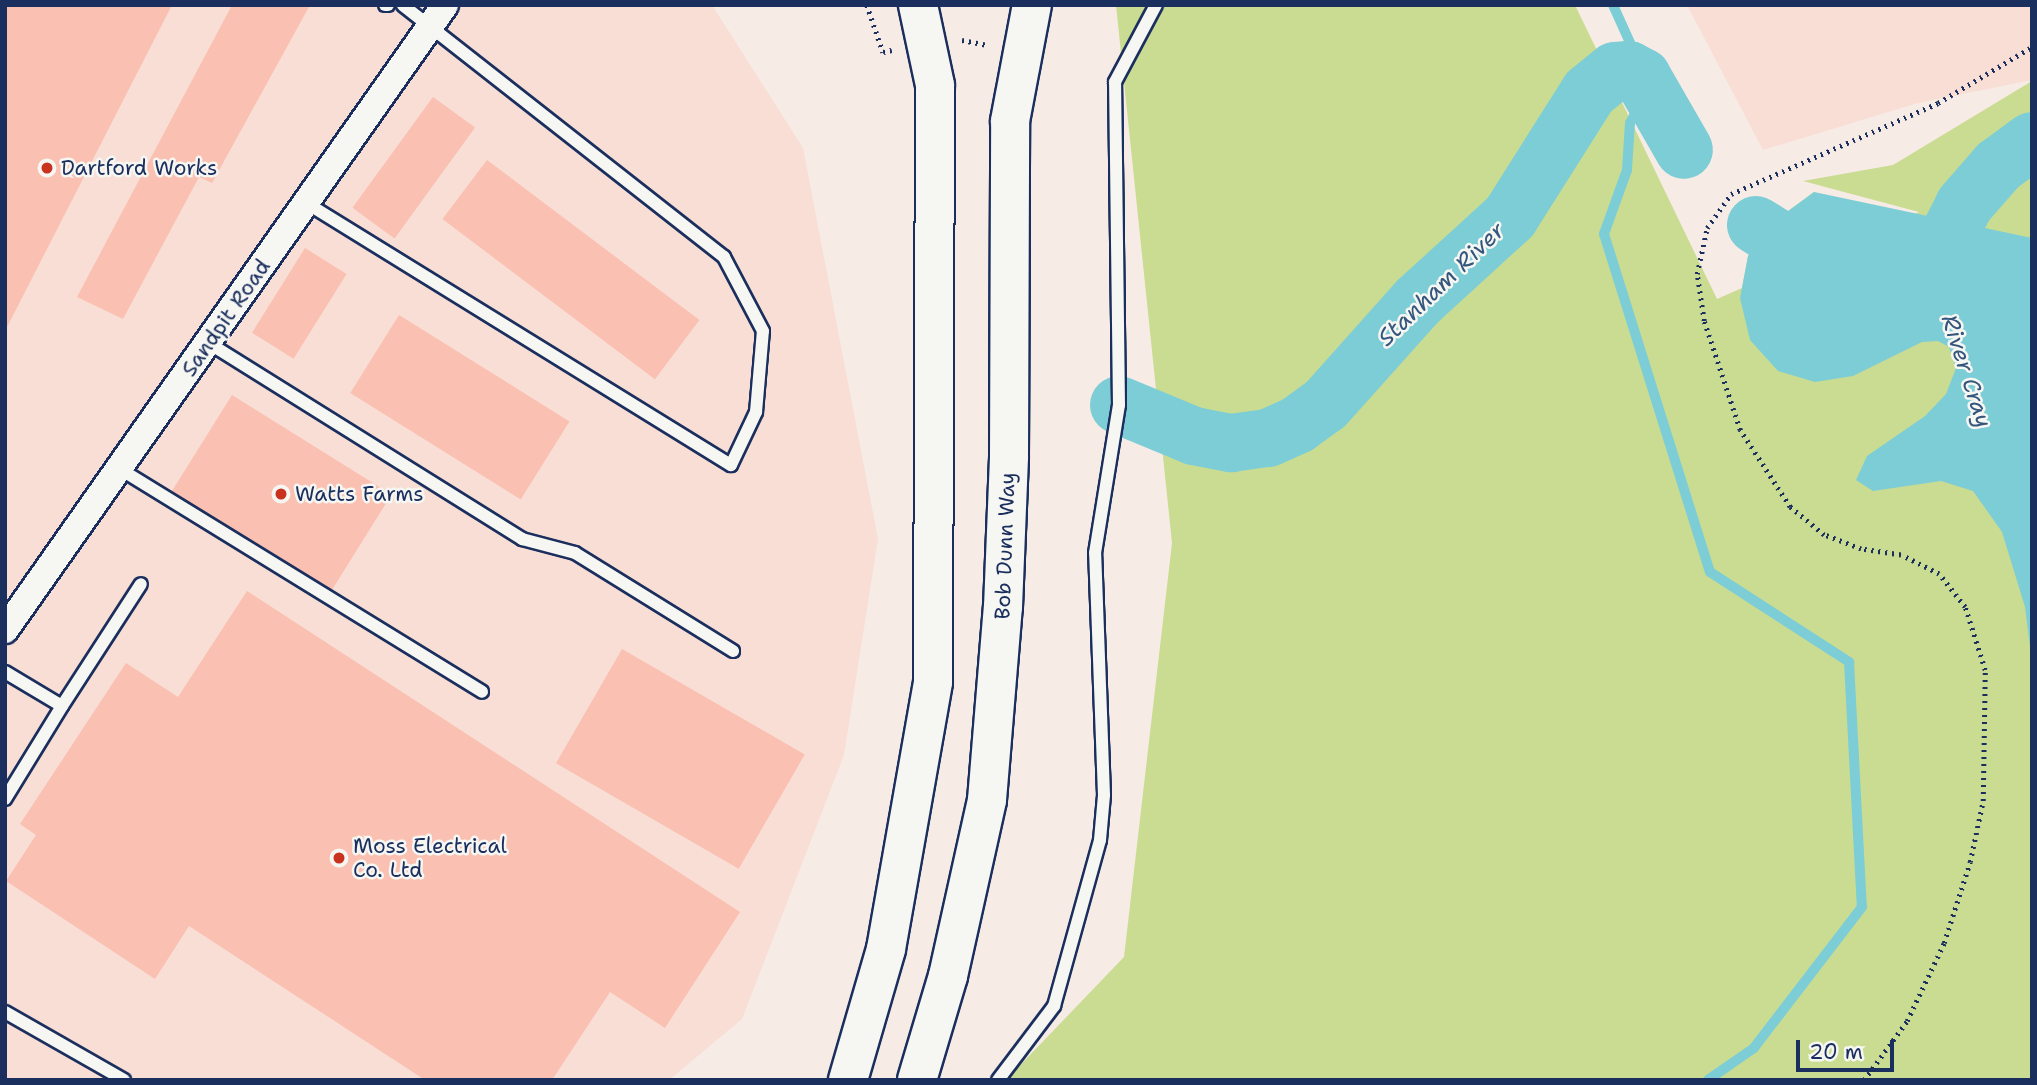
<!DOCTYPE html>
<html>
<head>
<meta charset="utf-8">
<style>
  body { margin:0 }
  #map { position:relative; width:2037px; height:1085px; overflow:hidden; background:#f7ebe5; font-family:"Shantell Sans",sans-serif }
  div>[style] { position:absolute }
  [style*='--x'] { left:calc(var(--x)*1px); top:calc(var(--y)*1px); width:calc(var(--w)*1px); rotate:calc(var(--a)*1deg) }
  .built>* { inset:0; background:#f8ded5 }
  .green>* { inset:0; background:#cadc91 }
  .water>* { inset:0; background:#7dcdd7 }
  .stream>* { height:10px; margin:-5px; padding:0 5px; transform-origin:5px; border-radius:5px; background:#7dcdd7 }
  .river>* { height:58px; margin:-29px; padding:0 29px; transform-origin:29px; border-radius:29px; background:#7dcdd7 }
  .building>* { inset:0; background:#fac0b1; transform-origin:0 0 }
  .path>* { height:4.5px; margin-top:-2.25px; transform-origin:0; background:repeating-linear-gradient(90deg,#1b2f5e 0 2px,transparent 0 7px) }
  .roads { filter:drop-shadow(2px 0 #1b2f5e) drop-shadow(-2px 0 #1b2f5e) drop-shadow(0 2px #1b2f5e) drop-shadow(0 -2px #1b2f5e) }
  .service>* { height:12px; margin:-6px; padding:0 6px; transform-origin:6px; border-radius:6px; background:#f6f6f2 }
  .minor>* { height:26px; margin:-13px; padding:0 13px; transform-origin:13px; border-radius:13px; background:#f6f6f2 }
  .primary>* { height:38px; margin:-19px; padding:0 19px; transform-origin:19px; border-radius:19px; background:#f6f6f2 }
  .dots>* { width:19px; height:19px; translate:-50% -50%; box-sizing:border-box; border:4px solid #f6f6f2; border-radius:50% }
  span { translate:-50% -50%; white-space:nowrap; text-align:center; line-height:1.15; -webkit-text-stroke:5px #f6f6f2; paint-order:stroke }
  .poi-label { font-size:21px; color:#1b2f5e }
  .left { translate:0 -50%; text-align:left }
  .street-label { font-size:21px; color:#1b2f5e }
  .water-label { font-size:23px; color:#34567c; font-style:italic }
  .frame { position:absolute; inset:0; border:7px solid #1b2f5e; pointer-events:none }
  .scale { position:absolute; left:1796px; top:1040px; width:98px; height:32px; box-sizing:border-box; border:4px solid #1b2f5e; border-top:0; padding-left:9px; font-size:21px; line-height:24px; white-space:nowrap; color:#1b2f5e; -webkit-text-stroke:5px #f6f6f2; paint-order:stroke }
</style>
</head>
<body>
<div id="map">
  <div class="built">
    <i style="clip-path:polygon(5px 5px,712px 5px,803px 148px,878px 539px,844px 755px,742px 1019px,669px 1080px,5px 1080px)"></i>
    <i style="clip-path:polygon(1687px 5px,2032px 5px,2032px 80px,1918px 103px,1763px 150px)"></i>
  </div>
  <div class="green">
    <i style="clip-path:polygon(1116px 5px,1575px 5px,1717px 299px,1742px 288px,1748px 256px,1772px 223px,1814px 192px,1873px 232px,1919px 212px,1803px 181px,1893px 165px,2032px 81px,2032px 1080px,1006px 1080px,1124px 957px,1172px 543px)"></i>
  </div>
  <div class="water">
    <i style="clip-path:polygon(1814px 192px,2032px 238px,2032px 663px,2025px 607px,2002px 532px,1973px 491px,1941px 481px,1873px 491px,1856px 480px,1867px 456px,1925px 416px,1946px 394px,1956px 368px,1949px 347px,1938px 341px,1922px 342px,1853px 376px,1815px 382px,1778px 371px,1750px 340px,1740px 298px,1748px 256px,1772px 223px)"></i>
  </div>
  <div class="stream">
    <i style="--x:1613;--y:5;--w:90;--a:65.7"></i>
    <i style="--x:1650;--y:87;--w:41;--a:119.1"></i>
    <i style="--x:1630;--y:123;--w:47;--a:93.7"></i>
    <i style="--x:1627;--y:170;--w:68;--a:109.8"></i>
    <i style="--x:1604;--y:234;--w:354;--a:72.6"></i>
    <i style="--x:1710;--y:572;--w:166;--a:32.9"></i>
    <i style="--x:1849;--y:662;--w:245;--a:87"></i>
    <i style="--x:1862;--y:907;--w:178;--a:127.5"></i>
    <i style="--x:1754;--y:1048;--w:56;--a:145.2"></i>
  </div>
  <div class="river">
    <i style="--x:1756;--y:225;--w:26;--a:32"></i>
    <i style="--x:1778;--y:239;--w:27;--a:13"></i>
    <i style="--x:1804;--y:245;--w:38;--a:-7"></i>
    <i style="--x:1944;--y:299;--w:31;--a:-94"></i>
    <i style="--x:1942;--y:268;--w:36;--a:-77"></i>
    <i style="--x:1950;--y:233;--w:31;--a:-63"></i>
    <i style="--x:1964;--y:205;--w:52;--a:-48.9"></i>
    <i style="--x:1998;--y:166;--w:42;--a:-36.3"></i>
    <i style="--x:1119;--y:405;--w:81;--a:22.5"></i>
    <i style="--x:1194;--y:436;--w:38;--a:11"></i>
    <i style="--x:1231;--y:443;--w:37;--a:-8"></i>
    <i style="--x:1268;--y:438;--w:32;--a:-24"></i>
    <i style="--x:1297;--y:425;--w:34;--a:-36"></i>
    <i style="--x:1325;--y:405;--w:140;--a:-48.2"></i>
    <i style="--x:1418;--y:301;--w:125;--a:-42.4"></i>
    <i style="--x:1510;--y:217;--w:148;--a:-57.7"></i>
    <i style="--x:1589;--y:92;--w:33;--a:-39"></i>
    <i style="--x:1615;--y:71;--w:14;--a:-4"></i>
    <i style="--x:1629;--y:70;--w:15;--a:28"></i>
    <i style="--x:1642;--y:77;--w:84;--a:60.1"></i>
  </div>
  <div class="building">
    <i style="clip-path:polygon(5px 5px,172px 5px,5px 331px)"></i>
    <i style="clip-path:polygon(232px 5px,310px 5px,212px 183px,199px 177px,123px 319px,77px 297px)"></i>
    <i style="left:433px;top:97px;width:52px;height:137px;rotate:36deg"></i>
    <i style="left:487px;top:160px;width:266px;height:74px;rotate:37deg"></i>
    <i style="left:305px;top:248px;width:49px;height:100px;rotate:32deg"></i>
    <i style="left:399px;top:315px;width:201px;height:92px;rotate:32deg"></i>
    <i style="left:232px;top:395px;width:188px;height:115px;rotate:32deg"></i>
    <i style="clip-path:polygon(247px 591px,740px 912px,665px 1028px,610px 992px,552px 1080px,425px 1080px,189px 926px,155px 979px,6px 881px,36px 835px,20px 824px,126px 663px,178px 697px)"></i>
    <i style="left:622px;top:649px;width:211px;height:132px;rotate:30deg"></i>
  </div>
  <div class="path">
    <i style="--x:867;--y:5;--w:50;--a:71.2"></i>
    <i style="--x:883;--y:52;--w:9;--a:-13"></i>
    <i style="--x:962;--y:40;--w:26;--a:11"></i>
    <i style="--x:1864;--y:1080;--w:73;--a:-53.9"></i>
    <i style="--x:1907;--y:1021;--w:86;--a:-64.6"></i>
    <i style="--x:1944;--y:943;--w:85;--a:-72.2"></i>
    <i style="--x:1970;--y:862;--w:62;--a:-78"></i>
    <i style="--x:1983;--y:801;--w:131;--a:-89.1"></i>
    <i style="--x:1985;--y:670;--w:66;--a:-107.6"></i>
    <i style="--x:1965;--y:607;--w:42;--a:-128.2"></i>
    <i style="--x:1939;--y:574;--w:42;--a:-153.4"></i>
    <i style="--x:1901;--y:555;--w:40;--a:-171.5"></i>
    <i style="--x:1861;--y:549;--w:40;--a:-159"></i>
    <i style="--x:1824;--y:535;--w:44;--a:-140.5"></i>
    <i style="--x:1790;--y:507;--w:92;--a:-123"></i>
    <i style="--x:1740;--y:430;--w:115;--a:-108.3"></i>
    <i style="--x:1704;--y:321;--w:48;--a:-98.5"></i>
    <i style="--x:1697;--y:274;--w:47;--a:-77.7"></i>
    <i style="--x:1707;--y:228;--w:42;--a:-54.8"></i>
    <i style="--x:1731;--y:194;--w:226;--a:-23.7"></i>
    <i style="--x:1938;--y:103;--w:109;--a:-30.8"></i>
  </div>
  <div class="roads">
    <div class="service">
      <i style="--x:385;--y:5;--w:3;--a:0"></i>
      <i style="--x:308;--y:204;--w:497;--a:31.7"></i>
      <i style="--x:731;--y:465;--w:59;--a:-64.7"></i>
      <i style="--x:756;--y:412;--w:81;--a:-85.1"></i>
      <i style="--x:763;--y:331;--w:84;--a:-117.8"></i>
      <i style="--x:724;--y:257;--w:408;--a:-141.9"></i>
      <i style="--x:207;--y:342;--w:372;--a:32"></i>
      <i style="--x:522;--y:539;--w:55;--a:14.8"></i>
      <i style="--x:575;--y:553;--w:186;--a:31.8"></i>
      <i style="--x:120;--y:469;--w:425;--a:31.6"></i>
      <i style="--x:5;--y:672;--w:66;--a:30.8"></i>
      <i style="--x:62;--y:706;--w:145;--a:-57.1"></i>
      <i style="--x:5;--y:799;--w:109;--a:-58.5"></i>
      <i style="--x:5;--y:1012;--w:137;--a:29.7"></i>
      <i style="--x:998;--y:1080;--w:93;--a:-52.9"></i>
      <i style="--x:1054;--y:1006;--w:172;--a:-74.5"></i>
      <i style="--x:1100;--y:840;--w:45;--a:-84.9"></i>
      <i style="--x:1104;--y:795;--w:242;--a:-92.1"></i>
      <i style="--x:1095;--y:553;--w:150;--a:-80.8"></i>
      <i style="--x:1119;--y:405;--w:323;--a:-90.7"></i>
      <i style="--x:1115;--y:82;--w:87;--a:-62"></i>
    </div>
    <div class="minor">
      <i style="--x:5;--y:630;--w:764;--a:-54.85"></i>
    </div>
    <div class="primary">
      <i style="--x:848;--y:1080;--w:136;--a:-73.8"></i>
      <i style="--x:886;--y:949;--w:271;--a:-80"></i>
      <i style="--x:933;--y:682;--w:597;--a:-89.81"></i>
      <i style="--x:935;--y:85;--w:82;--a:-102"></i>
      <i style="--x:917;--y:1080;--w:109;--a:-73.4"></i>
      <i style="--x:948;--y:976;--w:180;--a:-77.5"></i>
      <i style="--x:987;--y:800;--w:194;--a:-85.3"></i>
      <i style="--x:1003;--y:607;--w:151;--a:-87.7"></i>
      <i style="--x:1009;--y:456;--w:335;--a:-89.8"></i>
      <i style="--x:1010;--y:121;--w:118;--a:-79.3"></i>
    </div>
  </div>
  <div class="dots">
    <i style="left:47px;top:168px;background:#c8321e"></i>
    <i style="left:281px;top:494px;background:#c8321e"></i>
    <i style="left:339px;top:858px;background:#c8321e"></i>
  </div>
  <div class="poi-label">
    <span class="left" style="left:61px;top:168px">Dartford Works</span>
    <span class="left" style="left:295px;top:494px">Watts Farms</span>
    <span class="left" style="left:353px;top:858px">Moss Electrical<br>Co. Ltd</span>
  </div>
  <div class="street-label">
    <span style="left:226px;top:318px;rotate:-55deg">Sandpit Road</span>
    <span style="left:1005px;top:546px;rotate:-88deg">Bob Dunn Way</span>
  </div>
  <div class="water-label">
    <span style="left:1441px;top:284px;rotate:-44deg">Stanham River</span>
    <span style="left:1967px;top:371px;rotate:72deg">River Cray</span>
  </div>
  <div class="frame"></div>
  <div class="scale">20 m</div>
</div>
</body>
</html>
